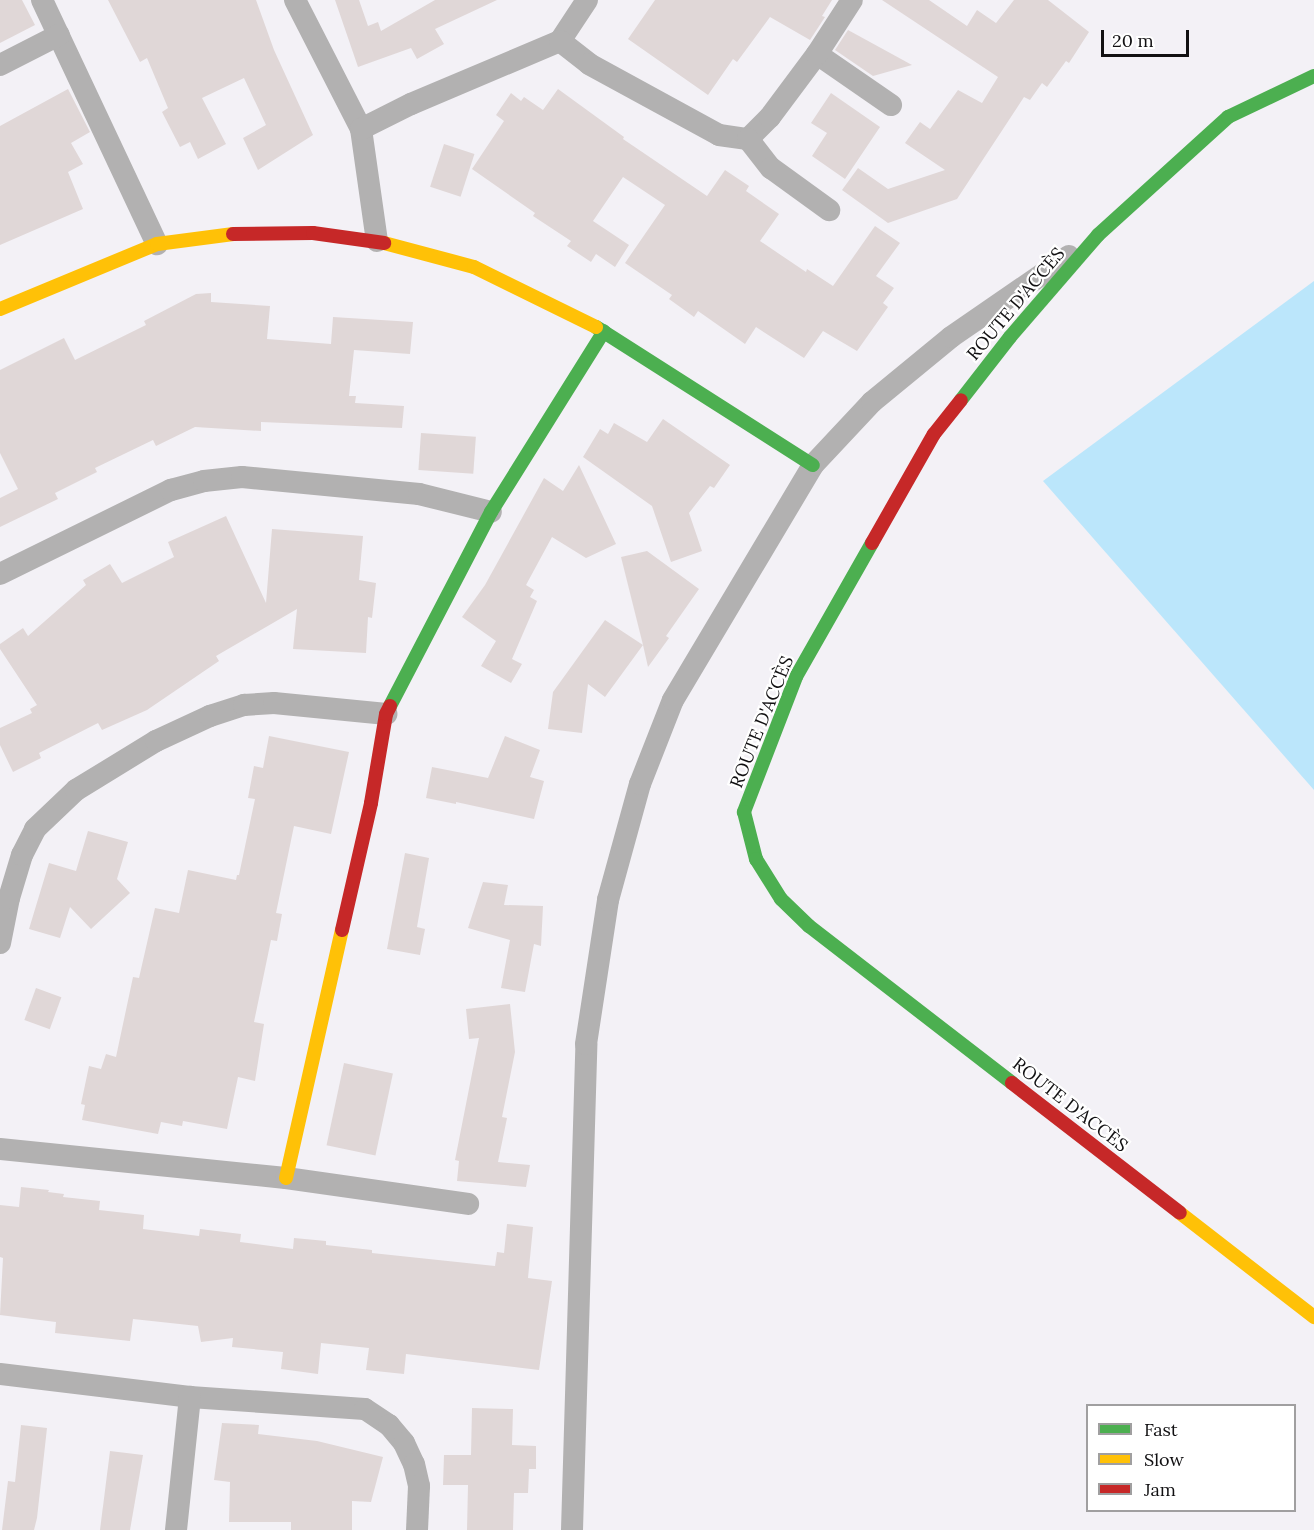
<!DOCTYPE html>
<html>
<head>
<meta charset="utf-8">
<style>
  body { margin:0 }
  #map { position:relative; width:1314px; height:1530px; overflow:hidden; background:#f3f1f6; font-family:Lora,serif }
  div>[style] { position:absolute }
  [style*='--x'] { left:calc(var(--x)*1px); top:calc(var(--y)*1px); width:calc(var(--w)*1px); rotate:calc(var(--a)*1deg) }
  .water>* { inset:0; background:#bbe6fb }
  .building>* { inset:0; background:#e0d7d7; transform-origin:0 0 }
  .street>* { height:22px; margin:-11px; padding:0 11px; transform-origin:11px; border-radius:11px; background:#b2b1b1 }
  .fast>* { height:14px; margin:-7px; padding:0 7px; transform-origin:7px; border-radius:7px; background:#4caf50 }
  .slow>* { height:14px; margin:-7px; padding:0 7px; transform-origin:7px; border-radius:7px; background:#ffc107 }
  .jam>* { height:14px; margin:-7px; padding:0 7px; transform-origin:7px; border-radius:7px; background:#c62828 }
  span { translate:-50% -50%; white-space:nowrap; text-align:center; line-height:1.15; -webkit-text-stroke:4.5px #fff; paint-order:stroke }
  .street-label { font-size:18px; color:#111012 }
  .legend { position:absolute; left:1086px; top:1404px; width:210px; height:108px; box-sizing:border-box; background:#fff; border:2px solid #a09fa0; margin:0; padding:8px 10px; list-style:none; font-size:18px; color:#111012 }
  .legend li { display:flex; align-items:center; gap:12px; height:30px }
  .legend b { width:30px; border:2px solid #a09fa0 }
  .scale { position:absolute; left:1101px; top:30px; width:88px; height:27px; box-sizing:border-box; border:3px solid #111012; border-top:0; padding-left:8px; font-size:18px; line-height:21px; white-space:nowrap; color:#111012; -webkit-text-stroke:4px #fff; paint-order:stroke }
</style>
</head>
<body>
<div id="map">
  <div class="water">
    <i style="clip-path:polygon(1314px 281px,1314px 790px,1043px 481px)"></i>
  </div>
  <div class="building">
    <i style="clip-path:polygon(0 0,22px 0,35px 25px,0 43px)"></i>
    <i style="clip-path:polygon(108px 0,256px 0,274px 50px,313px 135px,258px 170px,243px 138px,266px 125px,244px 78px,202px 98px,226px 144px,198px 159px,190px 142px,180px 147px,162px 112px,168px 108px,147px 58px,140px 62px)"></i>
    <i style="clip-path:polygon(335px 0,359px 0,368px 26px,378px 22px,381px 31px,435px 0,497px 0,435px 29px,444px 44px,417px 59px,411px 48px,358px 67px)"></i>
    <i style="clip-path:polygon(655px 0,832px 0,822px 16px,825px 17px,810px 40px,770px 17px,737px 62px,733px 59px,708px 95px,628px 39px)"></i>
    <i style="clip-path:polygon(882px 0,929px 0,967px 26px,977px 10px,996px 23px,1014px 0,1048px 0,1089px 32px,1069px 63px,1066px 61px,1047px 87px,1042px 83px,1030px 100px,1024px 97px,957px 199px,888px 223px,842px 190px,858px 168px,888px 189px,945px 170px,905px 143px,920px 122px,930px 129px,958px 90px,982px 103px,998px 77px)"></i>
    <i style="clip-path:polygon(848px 30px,912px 65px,873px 76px,835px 50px)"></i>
    <i style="clip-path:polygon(68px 89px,90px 132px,71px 143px,83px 164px,68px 172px,83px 209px,0 245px,0 126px)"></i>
    <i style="clip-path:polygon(558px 89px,624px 137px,623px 139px,707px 196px,725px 170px,749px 186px,746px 191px,779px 214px,760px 241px,806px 272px,807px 269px,833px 286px,875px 226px,900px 243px,876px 276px,894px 288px,883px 303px,888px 307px,857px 351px,823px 331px,804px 358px,756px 327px,745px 344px,698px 311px,694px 317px,669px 299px,672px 295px,625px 263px,665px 205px,623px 177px,593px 221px,629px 245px,615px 267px,596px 254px,591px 262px,567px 246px,571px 241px,533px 216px,535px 213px,472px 169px,504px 121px,496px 115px,511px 93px,521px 101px,524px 97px,543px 110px)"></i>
    <i style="clip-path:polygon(831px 93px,880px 127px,845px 179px,812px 156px,827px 133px,811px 123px)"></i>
    <i style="left:444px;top:144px;width:32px;height:45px;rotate:18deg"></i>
    <i style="clip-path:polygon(211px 293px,211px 302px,270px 306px,267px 339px,331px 344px,333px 317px,413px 322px,410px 354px,354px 350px,349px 396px,356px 396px,355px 403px,404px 406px,402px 428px,261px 422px,261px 431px,195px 427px,156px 446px,153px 440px,95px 468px,97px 472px,55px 493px,58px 499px,0 527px,0 498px,18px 489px,0 453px,0 370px,64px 338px,75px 360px,146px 325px,144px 321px,196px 294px)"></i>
    <i style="clip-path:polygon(663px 419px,730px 465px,714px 488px,710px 486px,689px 513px,702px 551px,671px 562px,652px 506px,583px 457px,600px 429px,608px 434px,614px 423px,647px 442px)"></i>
    <i style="left:421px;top:433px;width:55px;height:37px;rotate:4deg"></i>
    <i style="clip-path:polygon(579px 465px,616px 544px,586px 558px,552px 537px,526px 585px,534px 590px,530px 597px,537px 601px,512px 659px,522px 664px,511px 683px,481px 666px,496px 641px,462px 617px,485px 585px,544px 478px,563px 491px)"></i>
    <i style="clip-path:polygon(226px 516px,266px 603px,272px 529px,363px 536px,359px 580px,376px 583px,372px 618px,368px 617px,366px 653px,293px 649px,297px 609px,216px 656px,219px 661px,147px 710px,102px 730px,98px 723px,39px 753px,41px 758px,13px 772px,0 745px,0 728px,32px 713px,30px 709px,37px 705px,0 649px,0 644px,23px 628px,28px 636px,86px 585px,83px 580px,110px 564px,122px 583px,174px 557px,168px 542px)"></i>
    <i style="clip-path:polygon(647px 551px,699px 589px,666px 636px,669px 638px,648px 667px,643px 645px,605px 697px,588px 684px,582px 733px,548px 729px,553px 692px,605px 620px,643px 645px,621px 557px)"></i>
    <i style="clip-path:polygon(269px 736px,349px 752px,331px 834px,294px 826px,276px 913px,282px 914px,277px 941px,271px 940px,254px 1022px,264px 1024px,255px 1081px,238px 1077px,227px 1129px,183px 1121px,182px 1126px,161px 1122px,158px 1134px,82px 1120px,85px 1105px,81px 1104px,89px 1066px,101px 1069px,106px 1054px,116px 1057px,133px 977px,139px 978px,155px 908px,179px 913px,188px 870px,236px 880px,237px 875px,239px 875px,255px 799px,248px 798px,254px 766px,263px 768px)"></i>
    <i style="clip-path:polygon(505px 736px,540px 750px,530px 777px,544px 781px,534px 819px,456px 802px,456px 804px,426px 798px,432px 767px,488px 778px)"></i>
    <i style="clip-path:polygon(88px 831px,128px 842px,117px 879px,130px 893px,91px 929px,70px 907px,60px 938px,29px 929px,49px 863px,76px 871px)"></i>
    <i style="clip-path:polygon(405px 853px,429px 858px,417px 927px,425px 929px,420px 955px,387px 949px)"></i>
    <i style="clip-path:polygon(483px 882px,508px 885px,504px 905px,543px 906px,541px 946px,534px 944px,525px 992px,501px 988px,510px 940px,468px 928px)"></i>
    <i style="left:36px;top:988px;width:27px;height:34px;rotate:20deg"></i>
    <i style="clip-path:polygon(510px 1004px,515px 1052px,502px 1117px,507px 1118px,498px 1162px,530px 1165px,526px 1187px,457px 1181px,459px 1161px,455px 1160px,479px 1038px,469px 1039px,466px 1009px)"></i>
    <i style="left:344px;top:1063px;width:50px;height:84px;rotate:12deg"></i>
    <i style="clip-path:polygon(21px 1187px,49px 1190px,48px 1192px,64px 1194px,63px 1197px,100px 1201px,99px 1210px,144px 1215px,143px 1229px,199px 1236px,200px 1229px,241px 1234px,240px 1242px,293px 1249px,294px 1238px,326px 1241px,326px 1245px,372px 1250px,372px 1253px,495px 1266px,497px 1252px,504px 1253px,507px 1224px,533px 1227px,528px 1278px,552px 1281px,539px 1370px,406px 1354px,404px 1374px,366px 1370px,369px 1348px,321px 1343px,318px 1374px,281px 1369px,283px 1352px,232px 1347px,233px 1338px,201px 1342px,198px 1326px,133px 1319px,130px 1341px,55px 1333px,56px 1322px,0 1315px,3px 1258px,0 1257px,0 1205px,19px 1207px)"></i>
    <i style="clip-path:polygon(472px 1408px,513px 1409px,512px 1445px,536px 1446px,536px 1469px,529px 1469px,528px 1493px,514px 1493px,513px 1530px,467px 1530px,468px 1485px,443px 1485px,444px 1455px,471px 1455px)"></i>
    <i style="clip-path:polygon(222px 1423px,259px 1425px,258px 1434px,317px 1441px,383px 1457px,371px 1502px,352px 1501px,352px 1530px,291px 1530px,291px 1522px,229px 1522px,230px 1482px,214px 1480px)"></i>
    <i style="clip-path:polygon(21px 1425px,47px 1428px,37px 1518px,34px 1530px,2px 1530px,8px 1481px,15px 1482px)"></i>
    <i style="clip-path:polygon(110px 1451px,143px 1455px,130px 1530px,100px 1530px)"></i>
  </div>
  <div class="street">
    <i style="--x:42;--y:0;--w:270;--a:64.8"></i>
    <i style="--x:295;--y:0;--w:145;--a:62.9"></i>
    <i style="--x:361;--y:129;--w:113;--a:81.9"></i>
    <i style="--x:560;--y:41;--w:49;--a:-56.6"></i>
    <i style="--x:817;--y:54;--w:90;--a:34.6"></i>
    <i style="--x:0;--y:65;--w:66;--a:-27"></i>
    <i style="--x:361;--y:129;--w:56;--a:-26.6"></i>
    <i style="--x:411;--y:104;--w:162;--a:-22.9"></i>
    <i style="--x:560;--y:41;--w:37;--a:38"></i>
    <i style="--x:589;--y:64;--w:148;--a:28.6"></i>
    <i style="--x:719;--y:135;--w:29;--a:8"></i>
    <i style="--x:748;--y:139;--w:31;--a:-45"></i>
    <i style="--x:770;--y:117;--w:79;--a:-53.3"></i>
    <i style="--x:817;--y:54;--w:64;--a:-57.1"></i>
    <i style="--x:748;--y:139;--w:37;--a:52"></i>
    <i style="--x:771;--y:168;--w:72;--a:35.9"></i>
    <i style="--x:0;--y:574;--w:191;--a:-26.2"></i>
    <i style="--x:171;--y:490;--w:34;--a:-15"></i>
    <i style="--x:204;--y:481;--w:38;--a:-6"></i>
    <i style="--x:242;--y:477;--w:178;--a:5.5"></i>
    <i style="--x:419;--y:494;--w:74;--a:14"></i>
    <i style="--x:0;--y:943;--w:46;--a:-78.7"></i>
    <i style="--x:9;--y:898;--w:45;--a:-73.2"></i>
    <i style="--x:22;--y:855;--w:29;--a:-63"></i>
    <i style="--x:35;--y:829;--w:57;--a:-43.6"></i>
    <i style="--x:76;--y:790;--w:94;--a:-31.5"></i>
    <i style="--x:156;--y:741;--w:60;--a:-24.8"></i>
    <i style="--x:210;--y:716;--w:36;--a:-18"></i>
    <i style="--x:244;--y:705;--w:30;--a:-4"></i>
    <i style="--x:274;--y:703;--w:113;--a:5.6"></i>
    <i style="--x:0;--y:1149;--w:287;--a:5.8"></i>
    <i style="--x:286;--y:1178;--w:184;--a:8.1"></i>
    <i style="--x:0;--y:1374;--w:191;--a:6.9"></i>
    <i style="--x:190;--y:1397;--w:175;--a:3.9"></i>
    <i style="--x:365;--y:1409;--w:29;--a:34"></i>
    <i style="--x:389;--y:1425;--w:23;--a:50"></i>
    <i style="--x:404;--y:1443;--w:23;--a:65"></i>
    <i style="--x:414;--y:1464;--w:23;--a:77"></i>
    <i style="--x:419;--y:1486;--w:44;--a:92.6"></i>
    <i style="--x:176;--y:1530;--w:134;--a:-84"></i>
    <i style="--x:572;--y:1530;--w:486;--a:-88.3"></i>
    <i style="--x:586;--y:1044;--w:146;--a:-81.3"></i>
    <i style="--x:608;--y:900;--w:120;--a:-74.6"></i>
    <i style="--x:640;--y:784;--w:90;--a:-68.6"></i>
    <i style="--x:673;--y:700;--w:274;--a:-59.2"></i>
    <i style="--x:813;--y:465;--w:86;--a:-46.9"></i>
    <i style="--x:872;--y:402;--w:102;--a:-39.4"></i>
    <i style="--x:951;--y:337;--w:143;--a:-34.5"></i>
  </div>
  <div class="fast">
    <i style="--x:596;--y:327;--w:257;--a:32.5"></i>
    <i style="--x:961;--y:400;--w:80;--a:-52.1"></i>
    <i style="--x:1010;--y:337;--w:135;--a:-49.2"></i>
    <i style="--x:1098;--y:235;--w:176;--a:-42.2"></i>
    <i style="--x:1228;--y:117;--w:95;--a:-25.5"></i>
    <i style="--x:872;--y:543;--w:154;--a:119.6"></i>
    <i style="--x:796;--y:677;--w:145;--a:111.1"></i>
    <i style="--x:744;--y:812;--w:49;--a:75.7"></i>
    <i style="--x:756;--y:859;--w:47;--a:58"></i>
    <i style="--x:781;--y:899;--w:39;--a:44"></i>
    <i style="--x:809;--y:926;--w:257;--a:37.7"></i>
    <i style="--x:390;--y:706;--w:219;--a:-62.5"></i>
    <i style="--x:491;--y:512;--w:213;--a:-58"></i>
  </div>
  <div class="slow">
    <i style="--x:384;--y:243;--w:93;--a:14.9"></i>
    <i style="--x:474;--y:267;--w:136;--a:26.2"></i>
    <i style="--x:0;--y:309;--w:170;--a:-22.5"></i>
    <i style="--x:157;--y:244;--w:77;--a:-7.5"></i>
    <i style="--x:286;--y:1178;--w:254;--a:-77.3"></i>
    <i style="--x:1180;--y:1213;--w:170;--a:37.8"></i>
  </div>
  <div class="jam">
    <i style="--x:233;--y:234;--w:80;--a:-0.7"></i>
    <i style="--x:313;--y:233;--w:72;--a:8"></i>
    <i style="--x:872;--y:543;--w:125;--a:-60.4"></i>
    <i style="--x:934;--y:434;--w:43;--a:-51.5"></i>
    <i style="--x:342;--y:930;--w:130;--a:-77.1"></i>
    <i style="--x:371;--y:803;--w:90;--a:-80.4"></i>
    <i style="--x:386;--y:714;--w:9;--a:-63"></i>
    <i style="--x:1012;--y:1083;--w:212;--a:37.7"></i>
  </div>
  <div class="street-label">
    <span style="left:1016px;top:304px;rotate:-50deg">ROUTE D'ACCÈS</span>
    <span style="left:762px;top:722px;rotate:-68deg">ROUTE D'ACCÈS</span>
    <span style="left:1070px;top:1105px;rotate:38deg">ROUTE D'ACCÈS</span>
  </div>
  <ul class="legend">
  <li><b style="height:8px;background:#4caf50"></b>Fast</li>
  <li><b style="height:8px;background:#ffc107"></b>Slow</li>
  <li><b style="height:8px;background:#c62828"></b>Jam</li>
  </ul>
  <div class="scale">20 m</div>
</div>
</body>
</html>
